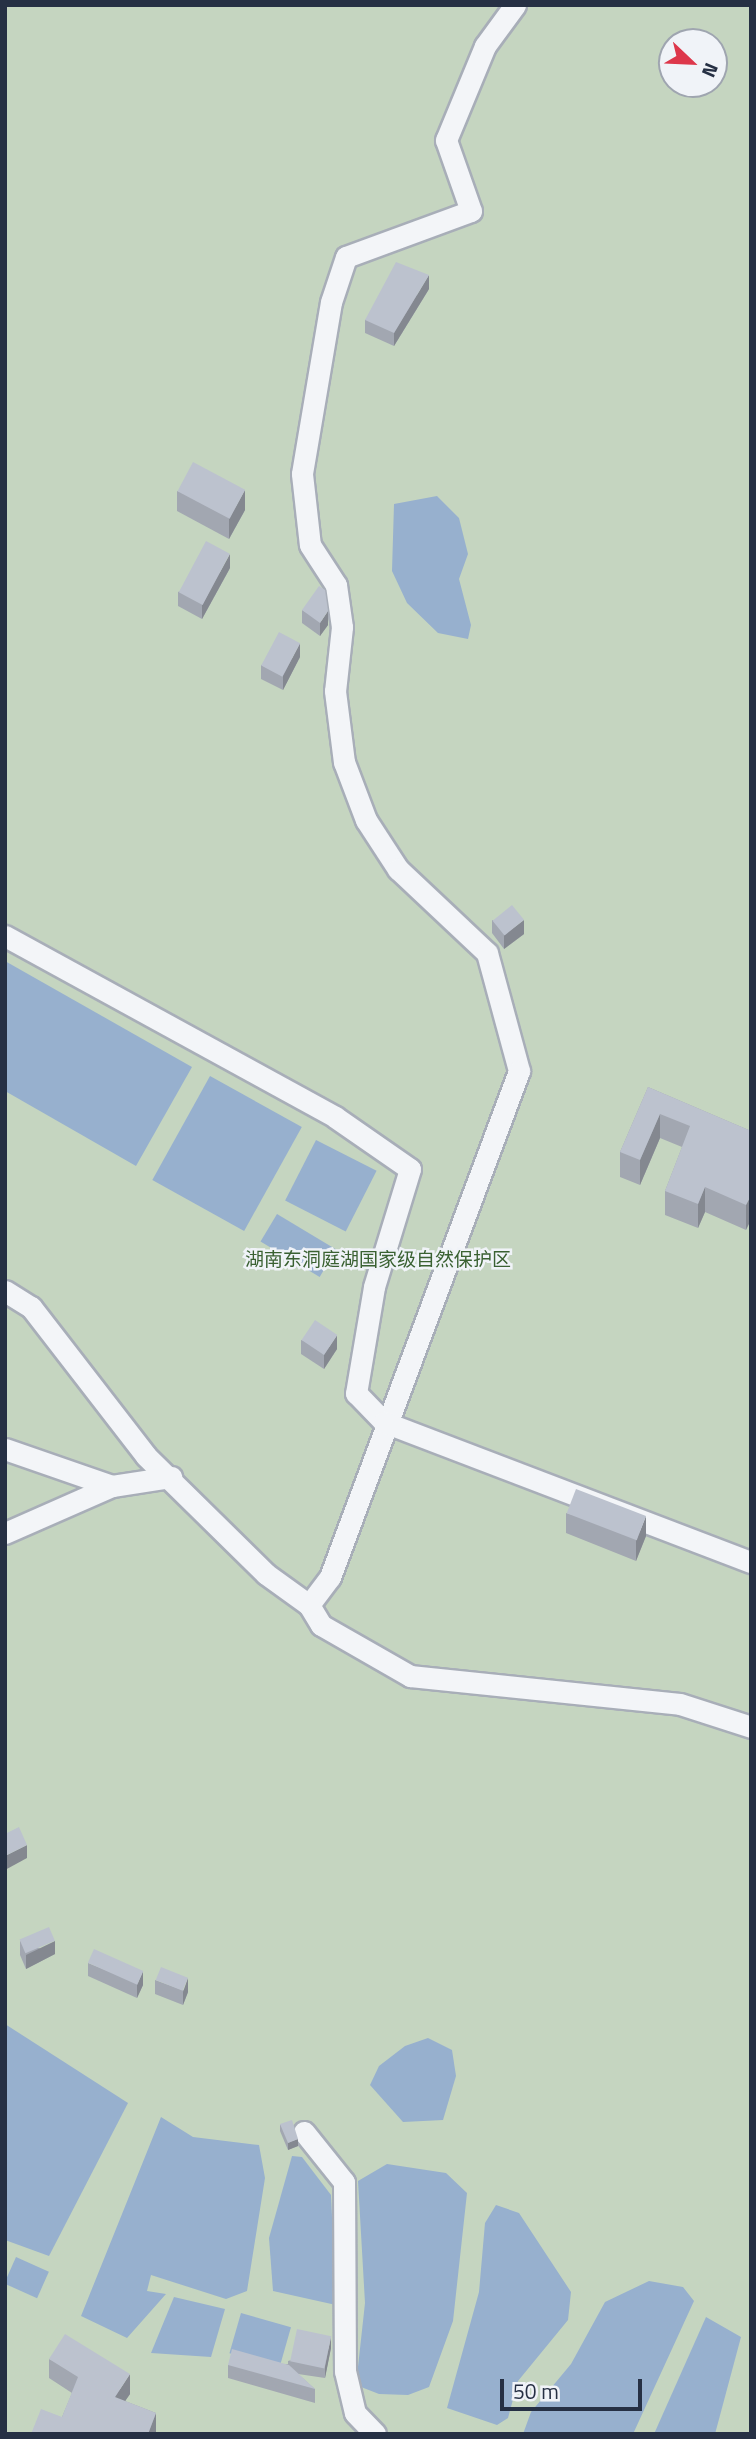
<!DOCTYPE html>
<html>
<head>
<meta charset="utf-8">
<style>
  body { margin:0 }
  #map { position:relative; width:756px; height:2439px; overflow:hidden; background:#e0e4ea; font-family:"Titillium Web","Noto Sans SC",sans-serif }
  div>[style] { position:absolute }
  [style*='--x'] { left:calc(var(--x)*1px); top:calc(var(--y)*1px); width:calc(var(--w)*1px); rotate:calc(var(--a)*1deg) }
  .green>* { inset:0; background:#c5d5c0 }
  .water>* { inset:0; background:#97b0ce; transform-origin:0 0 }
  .roads { filter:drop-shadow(2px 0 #a8aeb8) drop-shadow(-2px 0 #a8aeb8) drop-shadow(0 2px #a8aeb8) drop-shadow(0 -2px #a8aeb8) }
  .minor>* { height:21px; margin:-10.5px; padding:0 10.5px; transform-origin:10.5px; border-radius:10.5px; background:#f3f5f8 }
  .wall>* { inset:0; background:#a2a7b1 }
  .shaded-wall>* { inset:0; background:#848890 }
  .building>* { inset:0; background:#bcc2ce; transform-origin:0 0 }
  span { translate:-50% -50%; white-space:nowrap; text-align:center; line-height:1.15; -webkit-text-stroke:5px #f0f3f8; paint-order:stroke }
  .park-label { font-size:19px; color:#3a6132 }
  .frame { position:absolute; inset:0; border:7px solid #263044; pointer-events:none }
  .north { position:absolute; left:658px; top:28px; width:70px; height:70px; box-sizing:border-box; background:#f0f3f8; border:2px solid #9fa5b0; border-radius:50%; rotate:113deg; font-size:19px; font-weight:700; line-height:28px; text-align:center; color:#263044 }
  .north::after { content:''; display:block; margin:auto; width:24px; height:32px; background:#dd374b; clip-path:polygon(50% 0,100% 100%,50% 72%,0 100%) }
  .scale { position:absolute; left:500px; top:2379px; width:142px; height:32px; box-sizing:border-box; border:4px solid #263044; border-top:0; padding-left:9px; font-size:21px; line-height:24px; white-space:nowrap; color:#263044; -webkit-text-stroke:5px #f0f3f8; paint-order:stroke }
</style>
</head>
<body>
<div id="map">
  <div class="green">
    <i style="clip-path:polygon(evenodd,5px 5px,751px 5px,751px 2434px,5px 2434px,5px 5px,672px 42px,714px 42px,714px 84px,672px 84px,672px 42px)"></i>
  </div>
  <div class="water">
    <i style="clip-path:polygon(437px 496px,459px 518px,468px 554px,459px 579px,471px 625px,468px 639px,438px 633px,407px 603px,392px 571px,394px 504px)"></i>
    <i style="clip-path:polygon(5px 961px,192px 1067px,136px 1166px,5px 1091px)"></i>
    <i style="left:210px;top:1076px;width:105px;height:119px;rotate:29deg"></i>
    <i style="left:316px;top:1140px;width:68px;height:68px;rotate:27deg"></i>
    <i style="left:277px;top:1214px;width:69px;height:32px;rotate:31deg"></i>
    <i style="clip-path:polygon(5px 2024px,128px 2103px,49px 2256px,5px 2240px)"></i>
    <i style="clip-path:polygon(428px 2038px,452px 2050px,456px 2076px,443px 2120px,403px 2122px,370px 2085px,379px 2066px,405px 2046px)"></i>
    <i style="clip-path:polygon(161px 2117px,193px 2137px,259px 2145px,265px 2178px,247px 2291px,226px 2299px,151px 2275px,147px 2291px,166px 2294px,127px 2338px,81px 2316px)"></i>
    <i style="clip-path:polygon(292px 2156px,302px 2157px,331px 2195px,336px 2305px,273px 2291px,269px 2238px)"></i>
    <i style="clip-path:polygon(387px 2164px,446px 2173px,467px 2193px,453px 2321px,429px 2387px,408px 2395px,379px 2394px,356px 2385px,365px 2303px,358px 2181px)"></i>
    <i style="clip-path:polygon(496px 2205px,519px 2213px,571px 2292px,568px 2320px,518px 2381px,508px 2418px,497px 2425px,447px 2408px,479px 2292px,485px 2223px)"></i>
    <i style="left:16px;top:2257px;width:36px;height:29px;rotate:24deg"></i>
    <i style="clip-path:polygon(649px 2281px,683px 2287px,694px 2301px,633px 2434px,523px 2434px,531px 2412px,571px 2364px,605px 2302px)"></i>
    <i style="clip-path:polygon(174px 2297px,225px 2309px,211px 2357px,151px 2353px)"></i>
    <i style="left:241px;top:2313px;width:52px;height:42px;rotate:16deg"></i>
    <i style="clip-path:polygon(706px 2317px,741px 2337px,715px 2434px,654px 2434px)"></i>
  </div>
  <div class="roads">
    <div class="minor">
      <i style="--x:515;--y:5;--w:51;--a:126.2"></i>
      <i style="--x:485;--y:46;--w:102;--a:112.5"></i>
      <i style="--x:446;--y:140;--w:75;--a:70.6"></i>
      <i style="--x:471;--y:211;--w:133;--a:159.8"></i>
      <i style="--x:346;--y:257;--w:47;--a:108.4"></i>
      <i style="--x:331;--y:302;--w:174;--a:99.6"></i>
      <i style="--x:302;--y:474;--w:71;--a:83.6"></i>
      <i style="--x:310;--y:545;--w:48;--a:57"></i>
      <i style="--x:336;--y:585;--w:42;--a:81.9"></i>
      <i style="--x:342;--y:627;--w:64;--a:96.2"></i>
      <i style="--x:335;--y:691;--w:72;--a:82.8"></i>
      <i style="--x:344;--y:762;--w:62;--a:69.2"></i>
      <i style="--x:366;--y:820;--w:59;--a:56.9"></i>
      <i style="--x:398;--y:869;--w:122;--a:43.3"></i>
      <i style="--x:487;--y:953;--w:122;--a:74.8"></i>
      <i style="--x:519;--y:1071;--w:540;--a:110.48"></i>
      <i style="--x:330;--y:1577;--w:35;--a:127"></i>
      <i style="--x:309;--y:1605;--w:23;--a:59"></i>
      <i style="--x:321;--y:1625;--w:103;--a:29.8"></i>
      <i style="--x:410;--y:1676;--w:271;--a:5.9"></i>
      <i style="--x:680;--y:1704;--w:75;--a:17.9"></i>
      <i style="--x:5;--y:936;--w:376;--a:28.7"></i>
      <i style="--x:335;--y:1117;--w:91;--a:34.7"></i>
      <i style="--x:410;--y:1169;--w:123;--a:107"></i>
      <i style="--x:374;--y:1287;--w:108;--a:99.6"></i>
      <i style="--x:356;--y:1393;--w:40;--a:46"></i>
      <i style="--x:384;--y:1422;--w:393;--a:20.9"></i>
      <i style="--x:5;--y:1291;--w:31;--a:32"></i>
      <i style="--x:31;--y:1307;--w:188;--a:52.3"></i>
      <i style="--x:146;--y:1456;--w:168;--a:44.5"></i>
      <i style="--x:266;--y:1574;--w:53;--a:35.8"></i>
      <i style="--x:5;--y:1449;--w:113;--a:19.1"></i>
      <i style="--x:112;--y:1486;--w:60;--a:-8.7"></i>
      <i style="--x:5;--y:1533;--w:117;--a:-23.7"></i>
      <i style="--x:304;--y:2132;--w:64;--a:51.3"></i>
      <i style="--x:344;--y:2182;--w:189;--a:89.7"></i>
      <i style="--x:345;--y:2371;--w:43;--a:76.6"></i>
      <i style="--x:355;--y:2413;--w:29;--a:46"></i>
    </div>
  </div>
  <div class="wall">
    <i style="clip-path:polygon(429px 289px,394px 346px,365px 333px,365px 320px)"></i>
    <i style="clip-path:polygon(177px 491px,245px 510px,229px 539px,177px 511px)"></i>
    <i style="clip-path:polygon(230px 568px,202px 619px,178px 606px,178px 592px)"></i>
    <i style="clip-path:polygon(302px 610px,328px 625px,320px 636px,302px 623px)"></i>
    <i style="clip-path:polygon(300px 657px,283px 690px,261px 679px,261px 665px)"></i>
    <i style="clip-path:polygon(492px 920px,524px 934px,504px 949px,492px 933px)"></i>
    <i style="clip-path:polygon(648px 1087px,751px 1131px,746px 1230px,705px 1212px,698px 1228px,665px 1215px,665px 1191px,682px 1147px,660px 1138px,640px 1185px,620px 1177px,620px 1152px)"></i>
    <i style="clip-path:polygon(301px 1340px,337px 1349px,324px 1369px,301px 1354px)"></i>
    <i style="clip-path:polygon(566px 1513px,646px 1536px,636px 1561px,566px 1533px)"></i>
    <i style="clip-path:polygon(20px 1941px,55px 1954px,26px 1969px,20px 1955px)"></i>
    <i style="clip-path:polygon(88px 1963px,143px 1985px,137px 1998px,88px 1976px)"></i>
    <i style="clip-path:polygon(155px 1980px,188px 1992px,183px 2005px,155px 1994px)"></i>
    <i style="clip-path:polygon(280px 2124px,298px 2146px,288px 2150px,280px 2131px)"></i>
    <i style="clip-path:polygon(331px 2348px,325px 2378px,298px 2374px,315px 2389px,315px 2403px,228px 2378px,228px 2365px,288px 2364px,288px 2361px)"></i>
    <i style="clip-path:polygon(49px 2359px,130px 2394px,125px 2401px,156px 2413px,156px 2434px,31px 2434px,62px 2417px,72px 2393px,49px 2378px)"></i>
  </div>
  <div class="shaded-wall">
    <i style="clip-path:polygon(429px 275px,429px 289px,394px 346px,394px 333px)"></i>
    <i style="clip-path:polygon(245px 490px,245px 510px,229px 539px,229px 519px)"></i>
    <i style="clip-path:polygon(230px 554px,230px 568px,202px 619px,202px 605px)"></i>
    <i style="clip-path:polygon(328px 611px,328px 625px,320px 636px,320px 623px)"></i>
    <i style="clip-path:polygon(300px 643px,300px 657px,283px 690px,283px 676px)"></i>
    <i style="clip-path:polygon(524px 920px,524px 934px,504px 949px,504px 935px)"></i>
    <i style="clip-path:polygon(660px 1114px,660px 1138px,640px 1185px,640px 1160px)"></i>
    <i style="clip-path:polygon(705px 1187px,705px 1212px,698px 1228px,698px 1204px)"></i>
    <i style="clip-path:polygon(751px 1195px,751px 1220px,746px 1230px,746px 1205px)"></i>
    <i style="clip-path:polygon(337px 1335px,337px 1349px,324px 1369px,324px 1355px)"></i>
    <i style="clip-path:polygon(646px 1516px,646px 1536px,636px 1561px,636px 1541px)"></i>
    <i style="clip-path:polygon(27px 1845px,27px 1858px,5px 1870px,5px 1856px)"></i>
    <i style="clip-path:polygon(55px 1941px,55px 1954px,26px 1969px,26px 1955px)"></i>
    <i style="clip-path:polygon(143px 1971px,143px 1985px,137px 1998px,137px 1985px)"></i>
    <i style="clip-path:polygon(188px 1978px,188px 1992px,183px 2005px,183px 1992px)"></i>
    <i style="clip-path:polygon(298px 2139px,298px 2146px,288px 2150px,288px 2143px)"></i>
    <i style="clip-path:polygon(331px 2336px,331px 2348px,325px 2378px,325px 2367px)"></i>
    <i style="clip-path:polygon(130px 2374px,130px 2394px,115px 2416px,115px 2397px)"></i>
    <i style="clip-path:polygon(7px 2407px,7px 2420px,5px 2424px,5px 2410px)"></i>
    <i style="clip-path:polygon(156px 2413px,156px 2434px,148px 2434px)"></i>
  </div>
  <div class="building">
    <i style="clip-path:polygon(396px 262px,429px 275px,394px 333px,365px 320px)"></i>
    <i style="left:193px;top:462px;width:59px;height:33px;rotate:28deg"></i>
    <i style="left:206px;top:541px;width:27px;height:58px;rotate:28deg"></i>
    <i style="clip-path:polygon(319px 586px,325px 590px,328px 611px,320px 623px,302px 610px)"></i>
    <i style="left:279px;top:632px;width:24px;height:38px;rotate:28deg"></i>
    <i style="left:512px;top:905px;width:19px;height:25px;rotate:51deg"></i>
    <i style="clip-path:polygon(648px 1087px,751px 1131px,751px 1195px,746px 1205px,705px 1187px,698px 1204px,665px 1191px,690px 1126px,660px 1114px,640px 1160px,620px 1152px)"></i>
    <i style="left:315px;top:1320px;width:27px;height:24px;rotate:34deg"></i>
    <i style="left:576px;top:1489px;width:75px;height:26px;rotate:21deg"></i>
    <i style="clip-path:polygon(19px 1827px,27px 1845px,5px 1856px,5px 1834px)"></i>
    <i style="left:49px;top:1927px;width:15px;height:32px;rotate:67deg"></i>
    <i style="left:94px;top:1949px;width:54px;height:15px;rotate:24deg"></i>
    <i style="left:161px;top:1967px;width:29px;height:14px;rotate:22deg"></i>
    <i style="clip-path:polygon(292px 2120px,298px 2139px,288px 2143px,280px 2124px)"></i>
    <i style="left:297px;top:2329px;width:35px;height:33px;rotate:12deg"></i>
    <i style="clip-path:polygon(65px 2334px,130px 2374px,115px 2397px,156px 2413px,148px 2434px,31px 2434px,41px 2409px,62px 2417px,78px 2377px,49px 2359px)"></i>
    <i style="clip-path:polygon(232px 2349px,289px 2365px,315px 2389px,228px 2365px)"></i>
  </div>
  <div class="park-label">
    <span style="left:378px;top:1259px">湖南东洞庭湖国家级自然保护区</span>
  </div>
  <div class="frame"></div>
  <div class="north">N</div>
  <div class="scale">50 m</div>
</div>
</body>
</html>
